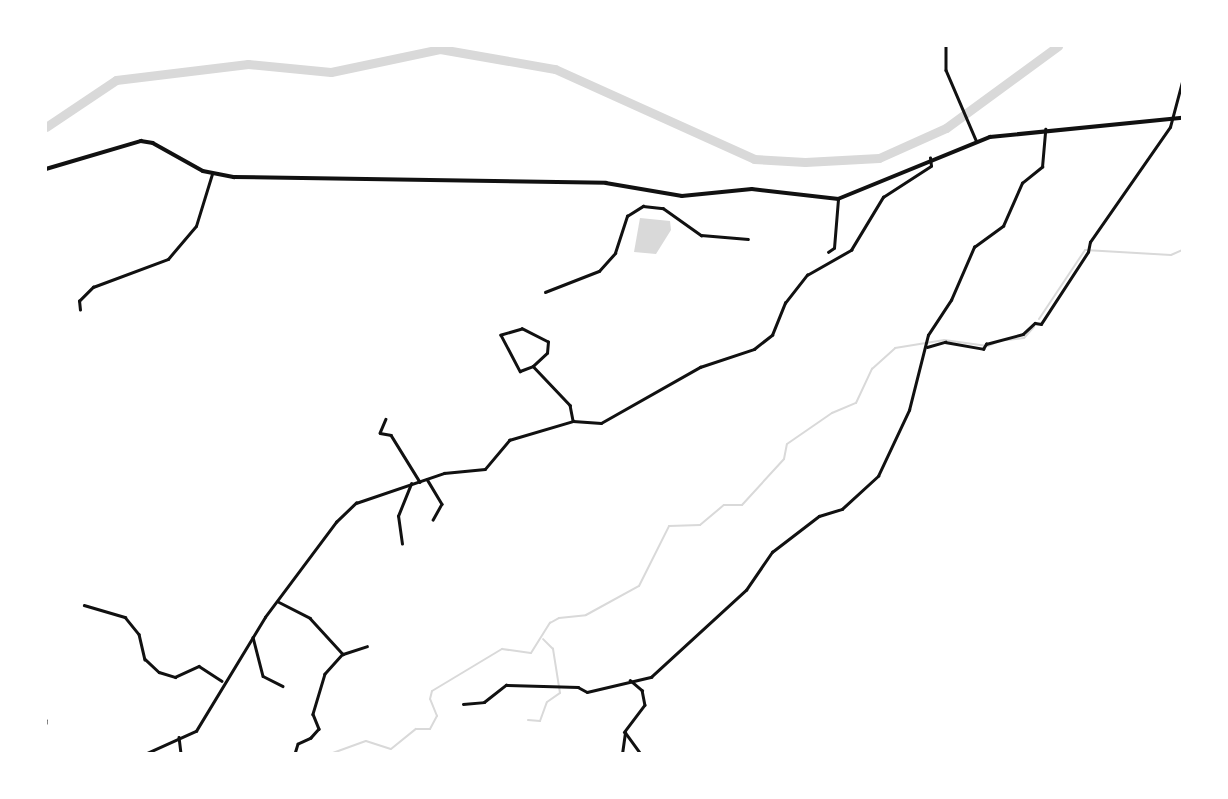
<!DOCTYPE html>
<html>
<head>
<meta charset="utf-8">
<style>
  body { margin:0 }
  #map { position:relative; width:1228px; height:799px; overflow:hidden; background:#fff; font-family:Mulish,sans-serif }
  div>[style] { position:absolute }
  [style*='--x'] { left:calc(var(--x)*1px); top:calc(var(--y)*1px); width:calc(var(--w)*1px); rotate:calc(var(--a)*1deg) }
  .water>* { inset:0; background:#d9d9d9 }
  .stream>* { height:2px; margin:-1px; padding:0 1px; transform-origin:1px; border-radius:1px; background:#d9d9d9 }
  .river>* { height:9px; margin:-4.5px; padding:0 4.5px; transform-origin:4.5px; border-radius:4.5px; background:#d9d9d9 }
  .minor>* { height:2.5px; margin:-1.25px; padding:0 1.25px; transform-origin:1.25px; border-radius:1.25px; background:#111 }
  .primary>* { height:3.5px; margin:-1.75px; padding:0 1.75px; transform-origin:1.75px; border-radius:1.75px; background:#111 }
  span { translate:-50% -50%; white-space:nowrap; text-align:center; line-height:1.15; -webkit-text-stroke:7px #fff; paint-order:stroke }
  .frame { position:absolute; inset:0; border:47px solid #fff; pointer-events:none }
</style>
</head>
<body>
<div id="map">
  <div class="water">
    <i style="clip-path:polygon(640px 218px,670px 221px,671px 230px,656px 254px,634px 252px)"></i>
  </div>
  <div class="stream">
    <i style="--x:1039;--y:319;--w:83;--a:-56.3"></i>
    <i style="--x:1085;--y:250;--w:86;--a:3.3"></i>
    <i style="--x:1171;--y:255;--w:12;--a:-24"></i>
    <i style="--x:1006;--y:340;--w:18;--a:-6"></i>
    <i style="--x:1024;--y:338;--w:15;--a:-48"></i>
    <i style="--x:528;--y:720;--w:12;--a:5"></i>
    <i style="--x:540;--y:721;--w:20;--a:-70"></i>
    <i style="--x:547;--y:702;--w:16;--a:-35"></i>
    <i style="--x:560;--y:693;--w:45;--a:-99"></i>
    <i style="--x:553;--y:649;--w:14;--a:-135"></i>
    <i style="--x:330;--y:754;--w:38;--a:-20"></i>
    <i style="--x:366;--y:741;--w:26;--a:18"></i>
    <i style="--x:391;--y:749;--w:32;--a:-39"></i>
    <i style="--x:416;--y:729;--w:14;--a:0"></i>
    <i style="--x:430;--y:729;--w:15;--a:-62"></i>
    <i style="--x:437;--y:716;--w:18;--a:-112"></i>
    <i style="--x:430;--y:699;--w:8;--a:-76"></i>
    <i style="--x:432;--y:691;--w:82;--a:-31"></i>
    <i style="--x:502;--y:649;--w:29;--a:8"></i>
    <i style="--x:531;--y:653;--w:36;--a:-58"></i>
    <i style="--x:550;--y:623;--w:10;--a:-29"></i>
    <i style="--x:559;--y:618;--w:27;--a:-6"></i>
    <i style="--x:586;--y:615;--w:60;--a:-28.7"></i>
    <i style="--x:639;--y:586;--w:67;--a:-63.4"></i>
    <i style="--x:669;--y:526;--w:31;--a:-2"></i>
    <i style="--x:700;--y:525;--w:31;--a:-40"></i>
    <i style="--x:724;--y:505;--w:18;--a:0"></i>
    <i style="--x:742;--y:505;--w:62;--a:-47.6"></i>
    <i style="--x:784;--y:459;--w:15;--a:-79"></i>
    <i style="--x:787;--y:444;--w:55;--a:-34.6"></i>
    <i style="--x:832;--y:413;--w:26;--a:-23"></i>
    <i style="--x:856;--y:403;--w:38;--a:-65"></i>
    <i style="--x:872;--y:369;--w:31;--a:-42"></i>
    <i style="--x:895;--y:348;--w:50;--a:-9.3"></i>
    <i style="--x:944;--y:340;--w:44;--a:7.8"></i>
    <i style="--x:988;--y:346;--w:10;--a:-24"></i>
  </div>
  <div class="river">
    <i style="--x:46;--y:127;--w:84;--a:-33.9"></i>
    <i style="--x:116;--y:80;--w:133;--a:-6.9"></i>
    <i style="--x:248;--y:64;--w:83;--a:5.5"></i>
    <i style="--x:331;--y:72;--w:111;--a:-11.9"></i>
    <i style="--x:440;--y:49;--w:117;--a:9.9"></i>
    <i style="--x:555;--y:69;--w:218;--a:24.3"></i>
    <i style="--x:754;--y:159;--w:51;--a:3.4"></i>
    <i style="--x:805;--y:162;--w:74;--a:-3.1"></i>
    <i style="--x:879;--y:158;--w:73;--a:-24.1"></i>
    <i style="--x:946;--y:128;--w:139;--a:-36.2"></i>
  </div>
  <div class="minor">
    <i style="--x:946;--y:46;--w:24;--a:90"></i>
    <i style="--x:946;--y:70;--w:76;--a:66.8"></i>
    <i style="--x:828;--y:252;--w:7;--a:-34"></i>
    <i style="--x:834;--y:248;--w:49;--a:-85.3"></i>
    <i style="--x:545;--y:292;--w:58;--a:-21.3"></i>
    <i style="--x:599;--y:271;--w:24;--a:-48"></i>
    <i style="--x:615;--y:253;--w:39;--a:-72"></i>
    <i style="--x:627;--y:216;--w:19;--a:-32"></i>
    <i style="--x:643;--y:206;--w:20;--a:6"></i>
    <i style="--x:663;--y:208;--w:47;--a:35.4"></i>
    <i style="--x:701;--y:235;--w:47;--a:4.9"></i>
    <i style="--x:80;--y:310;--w:9;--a:-96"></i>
    <i style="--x:79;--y:301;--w:20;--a:-45"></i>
    <i style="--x:93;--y:287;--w:80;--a:-20.5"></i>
    <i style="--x:168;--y:259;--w:43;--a:-49.7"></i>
    <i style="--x:196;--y:226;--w:54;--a:-72.9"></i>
    <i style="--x:927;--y:347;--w:19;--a:-16"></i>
    <i style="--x:945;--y:342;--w:39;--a:10"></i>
    <i style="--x:983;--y:349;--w:6;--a:-59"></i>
    <i style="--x:986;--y:344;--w:38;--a:-15"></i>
    <i style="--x:1023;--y:334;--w:16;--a:-43"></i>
    <i style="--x:1035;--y:323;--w:6;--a:9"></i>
    <i style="--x:1041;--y:324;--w:86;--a:-56.9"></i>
    <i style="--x:1088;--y:252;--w:10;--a:-79"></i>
    <i style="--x:1090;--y:242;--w:140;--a:-55.2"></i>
    <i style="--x:1170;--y:127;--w:47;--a:-75.1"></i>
    <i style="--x:533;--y:366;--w:19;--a:-43"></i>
    <i style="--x:547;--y:353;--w:11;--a:-85"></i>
    <i style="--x:548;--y:342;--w:29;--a:-153"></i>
    <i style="--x:522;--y:329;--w:22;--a:164"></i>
    <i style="--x:501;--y:335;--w:41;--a:62.2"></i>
    <i style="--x:520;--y:371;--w:14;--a:-21"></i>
    <i style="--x:533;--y:366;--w:54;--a:46.5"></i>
    <i style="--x:570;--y:405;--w:16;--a:79"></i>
    <i style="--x:386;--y:419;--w:15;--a:113"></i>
    <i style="--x:380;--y:433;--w:11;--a:10"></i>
    <i style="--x:391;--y:435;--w:55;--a:58.3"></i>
    <i style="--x:427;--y:479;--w:29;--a:59"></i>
    <i style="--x:442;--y:504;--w:18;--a:119"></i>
    <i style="--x:402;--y:544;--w:28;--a:-98"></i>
    <i style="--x:398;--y:516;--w:35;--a:-68"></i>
    <i style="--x:279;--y:602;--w:35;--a:27"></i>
    <i style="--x:310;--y:618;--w:49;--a:47.5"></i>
    <i style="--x:343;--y:654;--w:27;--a:132"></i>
    <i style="--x:325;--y:674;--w:42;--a:106.7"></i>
    <i style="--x:313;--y:714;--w:16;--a:68"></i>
    <i style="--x:319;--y:729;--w:12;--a:132"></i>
    <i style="--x:311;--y:738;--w:14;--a:155"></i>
    <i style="--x:298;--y:744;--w:10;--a:107"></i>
    <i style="--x:84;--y:605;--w:43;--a:16.3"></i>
    <i style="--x:125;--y:617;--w:22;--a:51"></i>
    <i style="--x:139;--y:634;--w:26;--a:77"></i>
    <i style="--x:145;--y:659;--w:19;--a:43"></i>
    <i style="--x:159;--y:672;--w:17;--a:17"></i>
    <i style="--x:175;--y:677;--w:26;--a:-25"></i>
    <i style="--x:199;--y:666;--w:27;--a:33"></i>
    <i style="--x:253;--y:637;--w:40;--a:75.6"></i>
    <i style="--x:263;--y:676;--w:22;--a:27"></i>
    <i style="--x:343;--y:654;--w:25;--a:-18"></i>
    <i style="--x:630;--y:680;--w:16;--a:40"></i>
    <i style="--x:642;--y:690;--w:15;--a:79"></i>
    <i style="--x:645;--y:705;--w:34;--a:127"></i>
    <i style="--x:625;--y:732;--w:27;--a:54"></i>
    <i style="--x:463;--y:704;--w:21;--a:-5"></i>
    <i style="--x:484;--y:702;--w:28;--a:-38"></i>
    <i style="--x:506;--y:685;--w:72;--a:1.6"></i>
    <i style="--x:578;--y:687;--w:10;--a:29"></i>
    <i style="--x:587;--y:692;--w:66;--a:-13.2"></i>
    <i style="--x:651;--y:677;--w:129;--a:-42.5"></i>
    <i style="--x:746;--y:590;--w:46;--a:-55.6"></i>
    <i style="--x:772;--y:552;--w:59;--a:-37.5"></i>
    <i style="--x:819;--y:516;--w:24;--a:-17"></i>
    <i style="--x:842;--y:509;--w:49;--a:-42.5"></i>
    <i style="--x:878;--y:476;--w:73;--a:-64.8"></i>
    <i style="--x:909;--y:410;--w:77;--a:-75.8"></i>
    <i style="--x:928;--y:335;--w:42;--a:-56.7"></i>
    <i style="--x:951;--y:300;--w:58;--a:-66.5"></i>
    <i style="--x:974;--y:247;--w:36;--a:-36"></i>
    <i style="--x:1003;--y:226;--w:47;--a:-66.2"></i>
    <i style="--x:1022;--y:183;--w:26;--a:-39"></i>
    <i style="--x:1042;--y:167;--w:38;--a:-85"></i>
    <i style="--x:46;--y:720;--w:3;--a:90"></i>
    <i style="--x:179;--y:737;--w:17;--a:83"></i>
    <i style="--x:145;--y:754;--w:56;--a:-24.3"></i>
    <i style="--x:196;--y:731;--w:133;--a:-58.8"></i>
    <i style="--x:265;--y:617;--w:119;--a:-53.2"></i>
    <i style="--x:336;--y:522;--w:28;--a:-44"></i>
    <i style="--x:356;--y:503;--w:93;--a:-18.8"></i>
    <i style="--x:444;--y:473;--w:41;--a:-5.6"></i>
    <i style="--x:485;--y:469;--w:38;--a:-50"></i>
    <i style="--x:509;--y:440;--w:67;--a:-16.5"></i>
    <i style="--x:573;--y:421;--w:28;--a:4"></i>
    <i style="--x:601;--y:423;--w:114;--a:-29.5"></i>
    <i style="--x:700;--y:367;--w:57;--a:-18.4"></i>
    <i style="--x:754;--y:349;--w:23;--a:-38"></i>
    <i style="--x:772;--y:335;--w:35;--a:-68"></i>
    <i style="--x:785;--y:303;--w:36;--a:-52"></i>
    <i style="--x:807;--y:275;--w:51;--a:-29.6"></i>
    <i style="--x:851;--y:250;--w:62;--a:-58.9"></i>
    <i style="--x:883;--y:197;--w:57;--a:-32.9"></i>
    <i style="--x:931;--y:166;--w:8;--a:-97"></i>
    <i style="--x:622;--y:754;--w:22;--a:-82"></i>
  </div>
  <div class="primary">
    <i style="--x:46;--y:169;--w:99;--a:-16.4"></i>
    <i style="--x:141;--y:141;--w:12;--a:9"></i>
    <i style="--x:153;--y:143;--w:57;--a:29.2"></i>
    <i style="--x:203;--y:171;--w:32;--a:11"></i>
    <i style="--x:234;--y:177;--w:372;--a:0.9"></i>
    <i style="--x:606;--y:183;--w:77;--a:9.7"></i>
    <i style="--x:682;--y:196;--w:70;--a:-5.7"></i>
    <i style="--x:752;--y:189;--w:87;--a:6.6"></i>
    <i style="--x:838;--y:199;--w:164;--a:-22.2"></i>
    <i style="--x:990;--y:137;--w:193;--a:-5.7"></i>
  </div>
  <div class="frame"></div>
</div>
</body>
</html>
